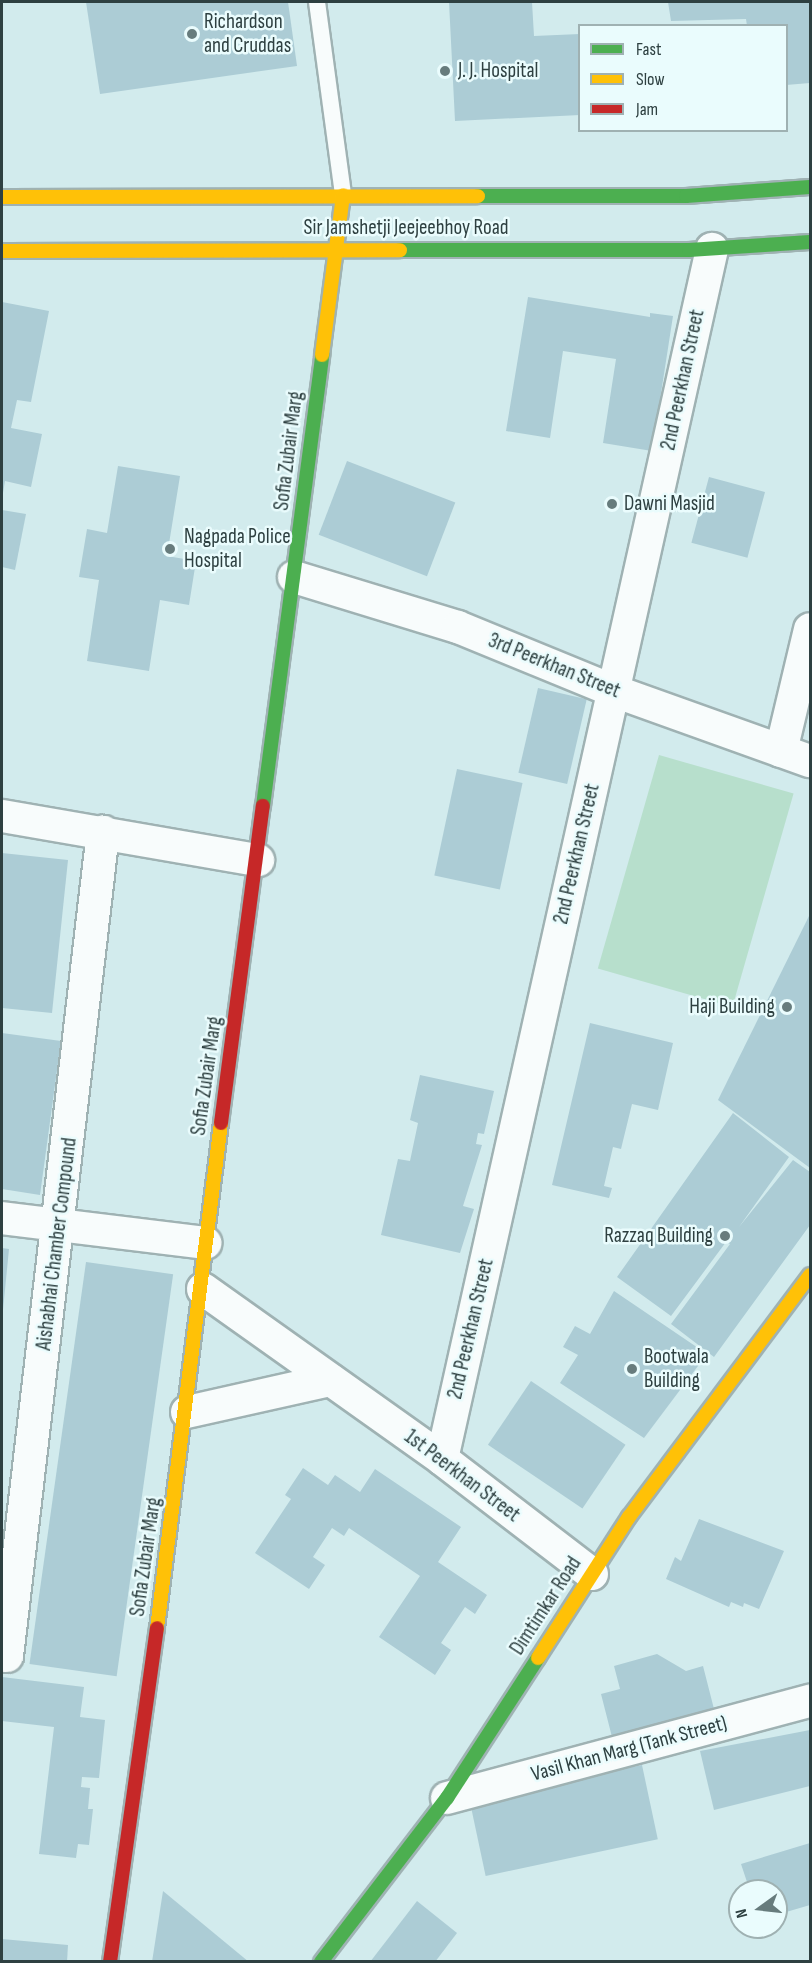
<!DOCTYPE html>
<html>
<head>
<meta charset="utf-8">
<style>
  body { margin:0 }
  #map { position:relative; width:812px; height:1963px; overflow:hidden; background:#d2ebed; font-family:"Sofia Sans Condensed",sans-serif }
  div>[style] { position:absolute }
  [style*='--x'] { left:calc(var(--x)*1px); top:calc(var(--y)*1px); width:calc(var(--w)*1px); rotate:calc(var(--a)*1deg) }
  .green>* { inset:0; background:#b7dfcc; transform-origin:0 0 }
  .building>* { inset:0; background:#acccd5; transform-origin:0 0 }
  .roads { filter:drop-shadow(2px 0 #9fb2b3) drop-shadow(-2px 0 #9fb2b3) drop-shadow(0 2px #9fb2b3) drop-shadow(0 -2px #9fb2b3) }
  .lane>* { height:16px; margin:-8px; padding:0 8px; transform-origin:8px; border-radius:8px; background:#f8fcfc }
  .street>* { height:32px; margin:-16px; padding:0 16px; transform-origin:16px; border-radius:16px; background:#f8fcfc }
  .fast>* { height:14px; margin:-7px; padding:0 7px; transform-origin:7px; border-radius:7px; background:#4caf50 }
  .slow>* { height:14px; margin:-7px; padding:0 7px; transform-origin:7px; border-radius:7px; background:#ffc107 }
  .jam>* { height:14px; margin:-7px; padding:0 7px; transform-origin:7px; border-radius:7px; background:#c62828 }
  .dots>* { width:16px; height:16px; translate:-50% -50%; box-sizing:border-box; border:3px solid #eafcfd; border-radius:50% }
  span { translate:-50% -50%; white-space:nowrap; text-align:center; line-height:1.15; -webkit-text-stroke:5px #eafcfd; paint-order:stroke }
  .poi-label { font-size:21px; color:#2e4041 }
  .left { translate:0 -50%; text-align:left }
  .right { translate:-100% -50%; text-align:right }
  .street-label { font-size:21px; color:#2e4041 }
  .frame { position:absolute; inset:0; border:3px solid #2e4041; pointer-events:none }
  .legend { position:absolute; left:578px; top:24px; width:210px; height:108px; box-sizing:border-box; background:#eafcfd; border:2px solid #9fb1b2; margin:0; padding:8px 10px; list-style:none; font-size:18px; color:#2e4041 }
  .legend li { display:flex; align-items:center; gap:12px; height:30px }
  .legend b { width:30px; border:2px solid #9fb1b2 }
  .north { position:absolute; left:728px; top:1879px; width:60px; height:60px; box-sizing:border-box; background:#eafcfd; border:2px solid #9fb1b2; border-radius:50%; rotate:255deg; font-size:16px; font-weight:700; line-height:24px; text-align:center; color:#2e4041 }
  .north::after { content:''; display:block; margin:auto; width:21px; height:27px; background:#677c7d; clip-path:polygon(50% 0,100% 100%,50% 72%,0 100%) }
</style>
</head>
<body>
<div id="map">
  <div class="green">
    <i style="left:659px;top:755px;width:140px;height:222px;rotate:16deg"></i>
  </div>
  <div class="building">
    <i style="clip-path:polygon(86px 2px,288px 2px,297px 66px,100px 94px)"></i>
    <i style="clip-path:polygon(449px 2px,532px 2px,534px 36px,580px 34px,580px 115px,455px 121px)"></i>
    <i style="clip-path:polygon(668px 2px,810px 2px,810px 83px,786px 85px,786px 26px,747px 26px,746px 19px,671px 21px)"></i>
    <i style="clip-path:polygon(528px 297px,650px 317px,650px 313px,673px 316px,652px 451px,603px 443px,616px 359px,563px 351px,550px 438px,506px 431px)"></i>
    <i style="clip-path:polygon(2px 302px,49px 311px,31px 402px,17px 400px,11px 428px,42px 434px,31px 487px,5px 481px,3px 493px)"></i>
    <i style="left:347px;top:461px;width:116px;height:79px;rotate:21deg"></i>
    <i style="clip-path:polygon(118px 466px,180px 476px,167px 556px,196px 561px,189px 605px,160px 600px,149px 671px,87px 661px,99px 580px,79px 577px,87px 529px,107px 533px)"></i>
    <i style="left:709px;top:477px;width:58px;height:68px;rotate:15deg"></i>
    <i style="clip-path:polygon(2px 510px,26px 514px,15px 570px,2px 567px)"></i>
    <i style="left:538px;top:688px;width:50px;height:87px;rotate:13deg"></i>
    <i style="left:457px;top:769px;width:67px;height:109px;rotate:12deg"></i>
    <i style="clip-path:polygon(2px 853px,68px 860px,52px 1013px,2px 1008px)"></i>
    <i style="clip-path:polygon(810px 914px,810px 1168px,718px 1100px)"></i>
    <i style="clip-path:polygon(590px 1023px,673px 1043px,658px 1110px,632px 1104px,621px 1149px,613px 1147px,604px 1186px,612px 1188px,609px 1198px,552px 1185px)"></i>
    <i style="clip-path:polygon(2px 1033px,61px 1041px,40px 1195px,2px 1189px)"></i>
    <i style="clip-path:polygon(420px 1075px,494px 1091px,484px 1134px,478px 1133px,476px 1144px,482px 1145px,463px 1206px,474px 1209px,460px 1253px,381px 1235px,398px 1159px,410px 1161px,418px 1123px,410px 1120px)"></i>
    <i style="clip-path:polygon(733px 1113px,789px 1157px,739px 1227px,793px 1160px,810px 1172px,810px 1225px,714px 1357px,671px 1324px,730px 1244px,726px 1242px,671px 1316px,617px 1277px)"></i>
    <i style="clip-path:polygon(2px 1248px,9px 1249px,3px 1310px,2px 1309px)"></i>
    <i style="left:86px;top:1262px;width:88px;height:406px;rotate:8deg"></i>
    <i style="clip-path:polygon(614px 1291px,707px 1354px,644px 1438px,560px 1383px,578px 1355px,563px 1347px,575px 1326px,590px 1334px)"></i>
    <i style="left:531px;top:1381px;width:114px;height:77px;rotate:34deg"></i>
    <i style="clip-path:polygon(303px 1468px,328px 1485px,335px 1475px,360px 1492px,375px 1469px,461px 1527px,438px 1562px,487px 1595px,475px 1614px,465px 1607px,441px 1643px,451px 1650px,435px 1675px,379px 1637px,420px 1576px,349px 1528px,344px 1536px,332px 1528px,313px 1557px,325px 1565px,309px 1589px,255px 1553px,291px 1499px,285px 1495px)"></i>
    <i style="clip-path:polygon(699px 1519px,784px 1551px,759px 1609px,744px 1603px,743px 1607px,731px 1602px,729px 1607px,666px 1579px,675px 1557px,681px 1561px)"></i>
    <i style="clip-path:polygon(657px 1654px,686px 1671px,703px 1666px,714px 1709px,612px 1737px,601px 1694px,620px 1689px,614px 1666px)"></i>
    <i style="clip-path:polygon(2px 1677px,84px 1687px,80px 1717px,105px 1720px,99px 1778px,82px 1777px,81px 1787px,90px 1788px,88px 1809px,93px 1809px,89px 1845px,78px 1844px,76px 1858px,39px 1854px,54px 1727px,2px 1721px)"></i>
    <i style="clip-path:polygon(810px 1730px,810px 1786px,714px 1810px,700px 1751px)"></i>
    <i style="left:642px;top:1765px;width:76px;height:176px;rotate:78deg"></i>
    <i style="clip-path:polygon(810px 1843px,810px 1905px,776px 1915px,776px 1891px,750px 1891px,741px 1864px)"></i>
    <i style="clip-path:polygon(163px 1891px,249px 1962px,152px 1962px)"></i>
    <i style="clip-path:polygon(417px 1901px,457px 1933px,435px 1962px,370px 1962px)"></i>
    <i style="clip-path:polygon(2px 1939px,68px 1945px,67px 1962px,2px 1962px)"></i>
  </div>
  <div class="roads">
    <div class="lane">
      <i style="--x:317;--y:2;--w:195;--a:82.3"></i>
    </div>
    <div class="street">
      <i style="--x:294;--y:577;--w:171;--a:17"></i>
      <i style="--x:458;--y:627;--w:169;--a:22.3"></i>
      <i style="--x:614;--y:691;--w:208;--a:19.7"></i>
      <i style="--x:781;--y:751;--w:125;--a:-76.6"></i>
      <i style="--x:2;--y:816;--w:260;--a:9.8"></i>
      <i style="--x:2;--y:1218;--w:205;--a:7"></i>
      <i style="--x:203;--y:1289;--w:293;--a:35.4"></i>
      <i style="--x:442;--y:1459;--w:189;--a:37.5"></i>
      <i style="--x:187;--y:1412;--w:147;--a:-12.6"></i>
      <i style="--x:442;--y:1459;--w:1240;--a:-77.42"></i>
      <i style="--x:7;--y:1656;--w:830;--a:-83.35"></i>
      <i style="--x:447;--y:1798;--w:376;--a:-15"></i>
    </div>
    <div class="fast">
      <i style="--x:478;--y:196;--w:208;--a:0"></i>
      <i style="--x:686;--y:196;--w:124;--a:-4.2"></i>
      <i style="--x:400;--y:250;--w:289;--a:0"></i>
      <i style="--x:689;--y:250;--w:121;--a:-3.8"></i>
      <i style="--x:263;--y:806;--w:455;--a:-82.5"></i>
      <i style="--x:321;--y:1962;--w:207;--a:-52.5"></i>
      <i style="--x:447;--y:1798;--w:167;--a:-57"></i>
    </div>
    <div class="slow">
      <i style="--x:2;--y:197;--w:476;--a:-0.1"></i>
      <i style="--x:2;--y:251;--w:398;--a:-0.1"></i>
      <i style="--x:322;--y:355;--w:161;--a:-82.5"></i>
      <i style="--x:157;--y:1628;--w:509;--a:-82.78"></i>
      <i style="--x:538;--y:1658;--w:168;--a:-57.2"></i>
      <i style="--x:629;--y:1517;--w:302;--a:-53.2"></i>
    </div>
    <div class="jam">
      <i style="--x:221;--y:1123;--w:320;--a:-82.5"></i>
      <i style="--x:110;--y:1962;--w:337;--a:-82"></i>
    </div>
  </div>
  <div class="dots">
    <i style="left:192px;top:34px;background:#677c7d"></i>
    <i style="left:445px;top:71px;background:#677c7d"></i>
    <i style="left:612px;top:504px;background:#677c7d"></i>
    <i style="left:170px;top:549px;background:#677c7d"></i>
    <i style="left:787px;top:1007px;background:#677c7d"></i>
    <i style="left:725px;top:1236px;background:#677c7d"></i>
    <i style="left:632px;top:1369px;background:#677c7d"></i>
  </div>
  <div class="poi-label">
    <span class="left" style="left:204px;top:34px">Richardson<br>and Cruddas</span>
    <span class="left" style="left:458px;top:71px">J. J. Hospital</span>
    <span class="left" style="left:624px;top:504px">Dawni Masjid</span>
    <span class="left" style="left:184px;top:549px">Nagpada Police<br>Hospital</span>
    <span class="right" style="left:775px;top:1007px">Haji Building</span>
    <span class="right" style="left:713px;top:1236px">Razzaq Building</span>
    <span class="left" style="left:644px;top:1369px">Bootwala<br>Building</span>
  </div>
  <div class="street-label">
    <span style="left:406px;top:228px">Sir Jamshetji Jeejeebhoy Road</span>
    <span style="left:683px;top:380px;rotate:-78deg">2nd Peerkhan Street</span>
    <span style="left:289px;top:451px;rotate:-83deg">Sofia Zubair Marg</span>
    <span style="left:554px;top:666px;rotate:22deg">3rd Peerkhan Street</span>
    <span style="left:577px;top:854px;rotate:-77deg">2nd Peerkhan Street</span>
    <span style="left:207px;top:1076px;rotate:-82deg">Sofia Zubair Marg</span>
    <span style="left:57px;top:1244px;rotate:-83deg">Aishabhai Chamber Compound</span>
    <span style="left:471px;top:1329px;rotate:-77deg">2nd Peerkhan Street</span>
    <span style="left:462px;top:1476px;rotate:37deg">1st Peerkhan Street</span>
    <span style="left:146px;top:1557px;rotate:-82deg">Sofia Zubair Marg</span>
    <span style="left:546px;top:1606px;rotate:-57deg">Dimtimkar Road</span>
    <span style="left:629px;top:1749px;rotate:-15deg">Vasil Khan Marg (Tank Street)</span>
  </div>
  <div class="frame"></div>
  <ul class="legend">
  <li><b style="height:8px;background:#4caf50"></b>Fast</li>
  <li><b style="height:8px;background:#ffc107"></b>Slow</li>
  <li><b style="height:8px;background:#c62828"></b>Jam</li>
  </ul>
  <div class="north">N</div>
</div>
</body>
</html>
